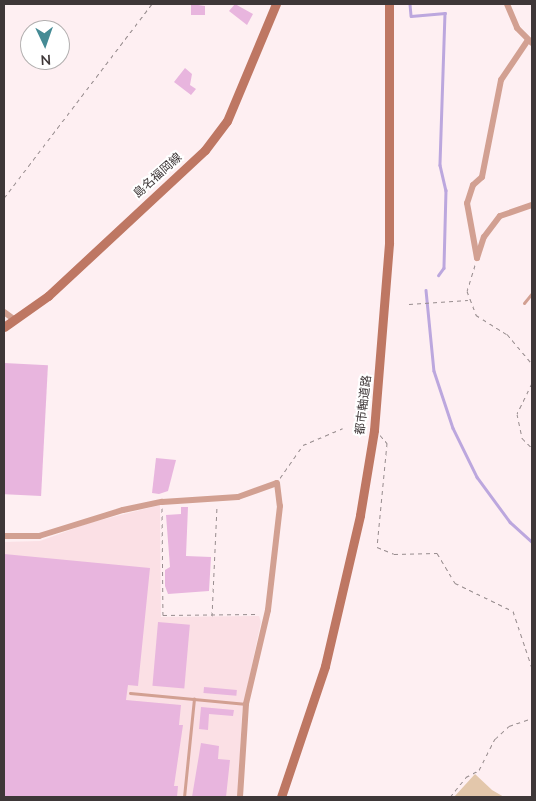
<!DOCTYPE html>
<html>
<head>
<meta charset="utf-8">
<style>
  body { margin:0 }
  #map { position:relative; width:536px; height:801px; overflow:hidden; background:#feeff2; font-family:"Nunito Sans","Noto Sans JP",sans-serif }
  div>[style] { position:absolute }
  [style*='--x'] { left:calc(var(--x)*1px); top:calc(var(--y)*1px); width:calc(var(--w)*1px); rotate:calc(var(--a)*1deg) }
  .built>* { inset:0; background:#fbe0e5 }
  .green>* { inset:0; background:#e3c7ab }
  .stream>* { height:2.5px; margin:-1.25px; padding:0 1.25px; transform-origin:1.25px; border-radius:1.25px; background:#bca7de }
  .building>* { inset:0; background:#e8b5de; transform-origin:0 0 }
  .path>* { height:1px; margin-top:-0.5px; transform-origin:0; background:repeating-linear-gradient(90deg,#978c8e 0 4px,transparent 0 8px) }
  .lane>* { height:3px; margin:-1.5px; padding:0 1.5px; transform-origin:1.5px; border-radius:1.5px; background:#d2a092 }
  .street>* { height:6px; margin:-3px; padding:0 3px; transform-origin:3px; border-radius:3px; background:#d2a092 }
  .secondary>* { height:9px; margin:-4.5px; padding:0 4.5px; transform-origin:4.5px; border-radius:4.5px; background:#be7763 }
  span { translate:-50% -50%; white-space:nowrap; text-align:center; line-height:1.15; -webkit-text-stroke:4px #fff; paint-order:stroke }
  .street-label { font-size:12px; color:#3e3738 }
  .frame { position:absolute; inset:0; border:5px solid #3e3738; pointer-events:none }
  .north { position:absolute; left:20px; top:20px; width:50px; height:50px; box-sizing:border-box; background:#fff; border:1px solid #b2afaf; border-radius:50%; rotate:177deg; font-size:14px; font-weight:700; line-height:20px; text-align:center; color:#3e3738 }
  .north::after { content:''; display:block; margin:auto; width:18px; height:22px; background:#458b95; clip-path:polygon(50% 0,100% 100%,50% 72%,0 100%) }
</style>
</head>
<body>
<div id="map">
  <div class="built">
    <i style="clip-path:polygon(160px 505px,161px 617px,259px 616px,261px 622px,242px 712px,238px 797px,4px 797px,4px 542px,40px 541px,89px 523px)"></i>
  </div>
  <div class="green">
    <i style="clip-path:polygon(475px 774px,492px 790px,504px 797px,454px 797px)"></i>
  </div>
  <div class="stream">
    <i style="--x:410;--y:4;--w:12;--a:85"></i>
    <i style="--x:411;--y:16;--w:34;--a:-5"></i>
    <i style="--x:445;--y:13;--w:152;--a:91.9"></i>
    <i style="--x:440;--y:165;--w:26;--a:77"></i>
    <i style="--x:446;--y:190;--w:78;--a:91.5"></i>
    <i style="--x:444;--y:268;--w:9;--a:126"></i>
    <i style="--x:426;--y:290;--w:81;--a:84.4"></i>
    <i style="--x:434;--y:371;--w:60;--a:71.6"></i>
    <i style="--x:453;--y:428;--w:55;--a:63.9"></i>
    <i style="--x:477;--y:477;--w:56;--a:53.7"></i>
    <i style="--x:510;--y:522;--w:30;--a:42"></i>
  </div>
  <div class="building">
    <i style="clip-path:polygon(191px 4px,205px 6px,205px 15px,191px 15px)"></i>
    <i style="clip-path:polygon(235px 4px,253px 14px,247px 25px,229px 11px)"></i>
    <i style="clip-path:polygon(185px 68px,192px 74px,190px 85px,196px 89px,191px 95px,174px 82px)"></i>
    <i style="left:4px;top:363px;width:44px;height:131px;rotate:3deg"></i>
    <i style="clip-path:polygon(156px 458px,176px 460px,168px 491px,159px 494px,152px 493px)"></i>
    <i style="clip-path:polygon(181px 507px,188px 507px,186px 556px,211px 557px,209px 591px,168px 594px,165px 586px,165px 570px,170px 567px,166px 515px,181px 514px)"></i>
    <i style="clip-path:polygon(4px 554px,150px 568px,138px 686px,128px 685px,126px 700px,181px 705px,179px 725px,183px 725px,174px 786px,178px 786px,177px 797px,4px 797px)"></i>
    <i style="left:158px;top:622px;width:32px;height:64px;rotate:5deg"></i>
    <i style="left:204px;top:687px;width:33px;height:6px;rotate:5deg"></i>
    <i style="clip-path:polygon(201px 707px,234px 710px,233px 716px,209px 714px,208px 730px,199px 729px)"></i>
    <i style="clip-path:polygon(201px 743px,219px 746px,218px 759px,230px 760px,226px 797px,192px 797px)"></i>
  </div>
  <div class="path">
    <i style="--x:4;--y:198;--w:244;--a:-52.7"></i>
    <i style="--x:475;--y:265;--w:27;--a:107"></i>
    <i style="--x:467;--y:291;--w:26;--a:69"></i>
    <i style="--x:476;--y:315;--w:36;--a:32"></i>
    <i style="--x:507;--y:334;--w:39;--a:50"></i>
    <i style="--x:409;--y:304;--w:59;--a:-3.9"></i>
    <i style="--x:532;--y:383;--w:34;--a:116"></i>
    <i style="--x:517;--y:414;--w:25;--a:78"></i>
    <i style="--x:522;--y:438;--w:14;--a:45"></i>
    <i style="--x:380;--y:435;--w:11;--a:49"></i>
    <i style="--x:387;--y:443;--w:104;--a:95.5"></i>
    <i style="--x:377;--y:547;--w:18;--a:22"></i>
    <i style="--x:394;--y:554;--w:43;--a:-1.3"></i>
    <i style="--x:437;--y:553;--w:35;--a:59"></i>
    <i style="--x:455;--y:583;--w:64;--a:25.8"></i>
    <i style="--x:513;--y:611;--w:60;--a:71.6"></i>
    <i style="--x:280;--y:478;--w:40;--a:-55.1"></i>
    <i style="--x:303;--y:445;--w:43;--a:-23"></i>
    <i style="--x:162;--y:508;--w:107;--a:89.5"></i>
    <i style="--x:163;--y:615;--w:96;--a:-0.6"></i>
    <i style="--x:212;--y:616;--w:111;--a:-87.4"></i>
    <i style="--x:450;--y:797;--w:26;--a:-51"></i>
    <i style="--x:466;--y:777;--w:15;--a:-28"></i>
    <i style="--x:479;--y:770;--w:35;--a:-63"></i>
    <i style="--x:495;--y:739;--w:19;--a:-43"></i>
    <i style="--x:509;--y:726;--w:24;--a:-19"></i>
  </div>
  <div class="lane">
    <i style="--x:524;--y:303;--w:13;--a:-51"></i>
    <i style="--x:130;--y:693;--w:117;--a:5.4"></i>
    <i style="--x:184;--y:797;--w:99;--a:-84.2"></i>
  </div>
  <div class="street">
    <i style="--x:507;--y:4;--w:26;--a:67"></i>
    <i style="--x:517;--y:28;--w:21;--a:45"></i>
    <i style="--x:528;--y:40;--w:48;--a:124"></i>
    <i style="--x:501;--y:80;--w:99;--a:101.1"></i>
    <i style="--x:482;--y:177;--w:12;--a:138"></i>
    <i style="--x:473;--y:185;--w:19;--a:108"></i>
    <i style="--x:467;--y:203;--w:56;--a:79.7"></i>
    <i style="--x:477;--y:258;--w:22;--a:-72"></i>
    <i style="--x:484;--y:237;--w:26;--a:-53"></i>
    <i style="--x:500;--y:216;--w:34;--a:-19"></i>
    <i style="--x:4;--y:312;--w:14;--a:36"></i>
    <i style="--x:4;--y:536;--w:35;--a:0"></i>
    <i style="--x:39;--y:536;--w:88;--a:-17.2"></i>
    <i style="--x:123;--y:510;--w:40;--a:-12"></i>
    <i style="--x:162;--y:502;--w:76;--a:-3.8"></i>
    <i style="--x:238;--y:497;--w:41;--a:-19.7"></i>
    <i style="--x:277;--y:483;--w:23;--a:83"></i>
    <i style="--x:280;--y:506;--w:105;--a:96.6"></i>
    <i style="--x:268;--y:610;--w:97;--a:103.2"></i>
    <i style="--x:246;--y:704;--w:93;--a:93.7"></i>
  </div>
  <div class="secondary">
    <i style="--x:4;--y:327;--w:54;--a:-35.2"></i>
    <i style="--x:48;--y:296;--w:214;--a:-42.9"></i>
    <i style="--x:205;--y:150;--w:36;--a:-53"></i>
    <i style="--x:227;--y:121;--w:127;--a:-67.3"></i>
    <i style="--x:281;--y:797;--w:138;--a:-71.4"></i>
    <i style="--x:325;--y:666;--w:155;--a:-76.9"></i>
    <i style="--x:360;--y:515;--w:86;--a:-80.6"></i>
    <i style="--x:374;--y:430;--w:188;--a:-85.4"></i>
    <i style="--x:389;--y:243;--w:239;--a:-90"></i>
  </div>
  <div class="street-label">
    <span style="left:158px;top:176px;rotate:-42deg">島名福岡線</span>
    <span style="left:364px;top:405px;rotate:-83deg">都市軸道路</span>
  </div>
  <div class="frame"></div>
  <div class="north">N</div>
</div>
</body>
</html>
